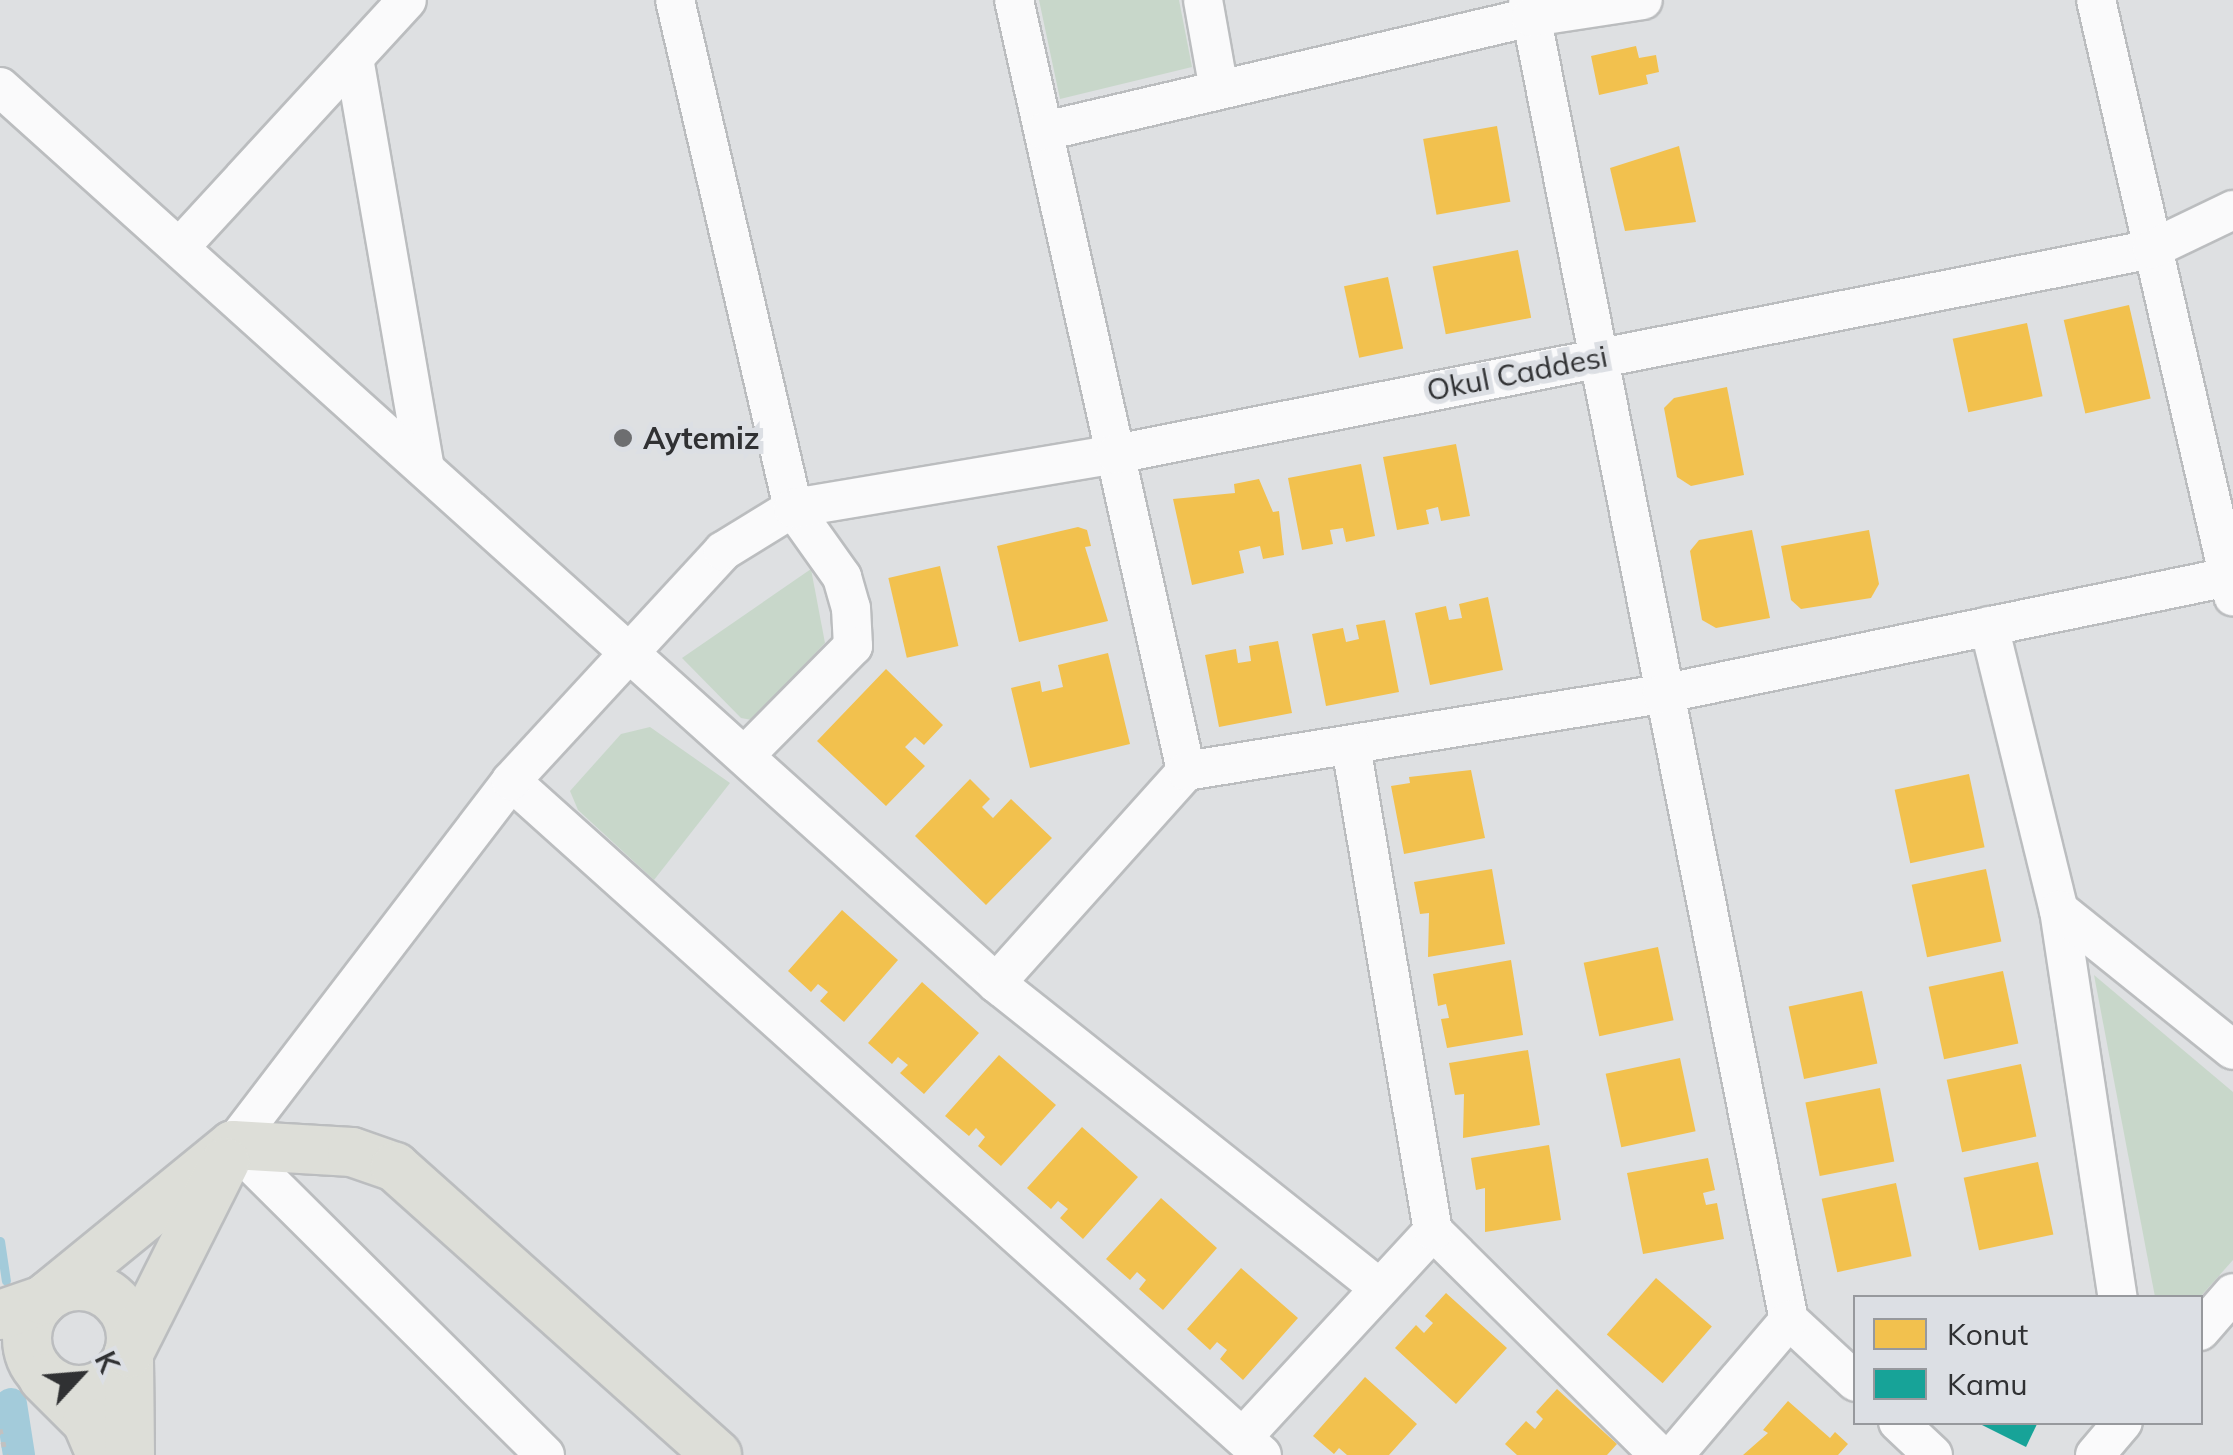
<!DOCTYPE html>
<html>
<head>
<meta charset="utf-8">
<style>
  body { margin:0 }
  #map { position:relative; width:2233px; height:1455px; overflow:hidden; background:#dee0e2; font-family:Mulish,sans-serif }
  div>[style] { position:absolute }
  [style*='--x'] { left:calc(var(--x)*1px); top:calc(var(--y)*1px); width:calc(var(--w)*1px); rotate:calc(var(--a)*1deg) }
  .green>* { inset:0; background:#c8d7ca }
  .homes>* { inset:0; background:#f2c14e; transform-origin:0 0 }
  .public>* { inset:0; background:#17a398 }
  .stream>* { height:9px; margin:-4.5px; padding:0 4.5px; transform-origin:4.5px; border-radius:4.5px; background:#a3cbda }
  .canal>* { height:32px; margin:-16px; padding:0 16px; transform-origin:16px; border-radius:16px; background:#a3cbda }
  .path>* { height:5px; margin-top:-2.5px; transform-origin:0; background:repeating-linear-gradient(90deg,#c1c1c1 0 5px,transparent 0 13px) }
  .roads { filter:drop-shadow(2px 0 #bbbdbf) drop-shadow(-2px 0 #bbbdbf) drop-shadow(0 2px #bbbdbf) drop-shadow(0 -2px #bbbdbf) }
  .minor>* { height:38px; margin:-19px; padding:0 19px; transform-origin:19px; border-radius:19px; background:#fafafb }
  .major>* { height:48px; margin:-24px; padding:0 24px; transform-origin:24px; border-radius:24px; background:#ddded8 }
  .major>.ring { margin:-24px; padding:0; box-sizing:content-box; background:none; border:48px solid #ddded8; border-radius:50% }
  .dots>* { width:28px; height:28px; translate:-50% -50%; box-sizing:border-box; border:5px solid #dcdfe4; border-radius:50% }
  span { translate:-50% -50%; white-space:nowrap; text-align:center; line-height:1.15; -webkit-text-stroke:10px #dcdfe4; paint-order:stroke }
  .street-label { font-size:30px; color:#303133 }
  .poi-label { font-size:30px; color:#303133; font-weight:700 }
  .left { translate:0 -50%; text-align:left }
  .legend { position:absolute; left:1853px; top:1295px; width:350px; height:130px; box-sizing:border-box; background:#dcdfe4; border:2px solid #97999d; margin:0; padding:12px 18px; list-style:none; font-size:30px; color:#303133 }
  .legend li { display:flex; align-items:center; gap:20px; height:50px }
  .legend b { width:50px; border:2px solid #97999d }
  .north { position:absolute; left:30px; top:1325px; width:100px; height:100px; -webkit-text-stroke:8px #dcdfe4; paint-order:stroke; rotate:64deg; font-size:28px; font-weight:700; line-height:40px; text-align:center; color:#303133 }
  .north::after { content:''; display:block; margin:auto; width:35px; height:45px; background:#303133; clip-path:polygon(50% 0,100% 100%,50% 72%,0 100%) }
</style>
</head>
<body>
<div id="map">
  <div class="green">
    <i style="clip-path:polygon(1039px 0,1179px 0,1192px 67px,1060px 99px)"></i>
    <i style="clip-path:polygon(811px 569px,825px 643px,752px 720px,741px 718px,682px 658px)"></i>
    <i style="clip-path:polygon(650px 727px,730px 783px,654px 880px,578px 810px,570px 791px,621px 734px)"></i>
    <i style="clip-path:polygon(2094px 975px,2233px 1092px,2233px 1260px,2200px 1297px,2155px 1297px)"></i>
  </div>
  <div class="homes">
    <i style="clip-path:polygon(1636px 46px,1639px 58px,1656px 55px,1659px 72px,1646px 75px,1648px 84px,1599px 95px,1591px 56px)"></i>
    <i style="left:1497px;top:126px;width:77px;height:75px;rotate:80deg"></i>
    <i style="clip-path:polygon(1679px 146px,1696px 222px,1625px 231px,1610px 168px)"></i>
    <i style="left:1518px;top:250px;width:69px;height:87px;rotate:79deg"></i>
    <i style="left:1388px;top:277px;width:73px;height:45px;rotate:78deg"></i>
    <i style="left:2129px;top:305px;width:96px;height:67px;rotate:77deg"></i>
    <i style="left:2027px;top:323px;width:75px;height:76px;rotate:78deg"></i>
    <i style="clip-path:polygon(1727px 387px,1744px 475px,1691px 486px,1677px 477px,1664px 408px,1674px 398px)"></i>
    <i style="clip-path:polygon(1456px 444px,1470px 516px,1441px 521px,1438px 507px,1426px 510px,1429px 524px,1397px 530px,1383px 457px)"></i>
    <i style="clip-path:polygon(1361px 464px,1375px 536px,1346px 542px,1343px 528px,1330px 530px,1333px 544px,1302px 550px,1288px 478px)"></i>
    <i style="clip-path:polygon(1259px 479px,1273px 512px,1279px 511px,1284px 555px,1263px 559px,1260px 546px,1239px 551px,1244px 573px,1192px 585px,1173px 499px,1235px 493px,1234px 484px)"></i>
    <i style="clip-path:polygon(1078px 527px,1087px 530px,1091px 546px,1085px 547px,1108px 621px,1019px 642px,997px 546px)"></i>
    <i style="clip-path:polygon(1752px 530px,1770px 618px,1716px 628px,1702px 620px,1690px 551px,1699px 540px)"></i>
    <i style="clip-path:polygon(1869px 530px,1879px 584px,1871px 598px,1801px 609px,1791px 600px,1781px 546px)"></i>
    <i style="left:940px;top:566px;width:82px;height:53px;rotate:77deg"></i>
    <i style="clip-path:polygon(1488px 597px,1503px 670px,1430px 685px,1415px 613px,1446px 606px,1449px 620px,1462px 618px,1459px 604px)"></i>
    <i style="clip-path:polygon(1385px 620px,1399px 692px,1326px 706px,1312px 634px,1343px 628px,1346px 642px,1359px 639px,1356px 625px)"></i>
    <i style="clip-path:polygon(1278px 641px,1292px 713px,1219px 727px,1205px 655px,1236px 649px,1238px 663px,1251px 661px,1249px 646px)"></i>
    <i style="clip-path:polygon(1108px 653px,1130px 744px,1030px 768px,1011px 688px,1040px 681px,1042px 692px,1063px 687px,1058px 665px)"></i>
    <i style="clip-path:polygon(886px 669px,943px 725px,924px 745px,915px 737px,905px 747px,925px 766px,886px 806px,817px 741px)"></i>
    <i style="clip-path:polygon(1471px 770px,1485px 838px,1404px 854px,1391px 786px,1410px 783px,1409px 777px)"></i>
    <i style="left:1969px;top:774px;width:75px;height:76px;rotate:78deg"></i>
    <i style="clip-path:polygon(970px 779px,990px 799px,982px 807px,993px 818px,1011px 799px,1052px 838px,986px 905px,915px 836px)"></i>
    <i style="clip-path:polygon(1492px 869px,1505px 944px,1428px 957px,1429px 913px,1420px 914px,1414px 882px)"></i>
    <i style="left:1986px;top:869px;width:74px;height:76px;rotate:78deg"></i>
    <i style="clip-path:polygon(842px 910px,898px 960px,844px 1022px,820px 1001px,828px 992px,818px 984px,811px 992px,788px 971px)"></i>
    <i style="left:1658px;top:947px;width:75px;height:76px;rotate:78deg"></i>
    <i style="clip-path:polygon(1511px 960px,1523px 1035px,1447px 1048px,1441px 1019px,1449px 1018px,1446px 1004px,1438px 1006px,1433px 974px)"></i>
    <i style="left:2003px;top:971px;width:74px;height:76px;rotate:78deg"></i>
    <i style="clip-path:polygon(922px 982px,979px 1033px,924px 1094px,900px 1073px,908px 1065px,898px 1057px,892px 1064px,868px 1043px)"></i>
    <i style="left:1862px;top:991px;width:74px;height:75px;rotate:78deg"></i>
    <i style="clip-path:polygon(1528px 1050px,1540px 1125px,1463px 1138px,1464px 1094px,1455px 1095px,1449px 1063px)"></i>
    <i style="clip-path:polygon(999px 1055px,1056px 1105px,1001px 1166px,978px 1146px,985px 1137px,976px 1128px,969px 1136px,945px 1116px)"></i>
    <i style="left:1680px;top:1058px;width:75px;height:76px;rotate:78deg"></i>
    <i style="left:2021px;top:1064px;width:74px;height:76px;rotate:78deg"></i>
    <i style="left:1880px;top:1088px;width:75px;height:76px;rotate:79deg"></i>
    <i style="clip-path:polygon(1082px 1127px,1138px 1177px,1083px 1239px,1060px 1218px,1068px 1209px,1058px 1201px,1051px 1209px,1027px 1188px)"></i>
    <i style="clip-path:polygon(1549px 1145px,1561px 1220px,1485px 1232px,1485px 1188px,1476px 1190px,1471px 1158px)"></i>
    <i style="clip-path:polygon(1708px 1158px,1715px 1190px,1703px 1193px,1706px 1205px,1717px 1203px,1724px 1239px,1643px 1254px,1627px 1173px)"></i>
    <i style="left:2038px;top:1162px;width:74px;height:76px;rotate:78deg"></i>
    <i style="left:1896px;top:1183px;width:75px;height:76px;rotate:78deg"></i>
    <i style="clip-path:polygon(1161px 1198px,1217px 1248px,1163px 1310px,1139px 1289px,1146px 1280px,1137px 1272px,1130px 1280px,1106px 1259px)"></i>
    <i style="clip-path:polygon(1241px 1268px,1298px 1318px,1243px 1380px,1220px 1359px,1227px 1350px,1217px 1342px,1210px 1350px,1187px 1329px)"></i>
    <i style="left:1656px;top:1278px;width:74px;height:75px;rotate:41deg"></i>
    <i style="clip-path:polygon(1446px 1293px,1507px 1348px,1456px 1404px,1395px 1348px,1416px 1325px,1424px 1333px,1433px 1323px,1425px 1316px)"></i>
    <i style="clip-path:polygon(1365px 1377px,1417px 1424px,1389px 1455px,1347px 1455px,1339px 1448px,1334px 1454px,1313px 1436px)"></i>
    <i style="clip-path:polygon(1557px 1389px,1617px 1444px,1607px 1455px,1517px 1455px,1505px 1444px,1526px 1421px,1535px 1429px,1543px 1419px,1536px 1412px)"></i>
    <i style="clip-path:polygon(1788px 1401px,1830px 1438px,1835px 1432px,1848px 1444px,1838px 1455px,1743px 1455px,1768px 1433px,1763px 1430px)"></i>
  </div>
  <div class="public">
    <i style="clip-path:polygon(1976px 1422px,2038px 1422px,2026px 1447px)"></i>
  </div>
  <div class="stream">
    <i style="--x:0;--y:1241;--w:40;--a:81.5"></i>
  </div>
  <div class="canal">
    <i style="--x:11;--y:1404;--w:52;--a:81.1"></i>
  </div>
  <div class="path">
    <i style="--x:0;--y:1429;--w:27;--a:77"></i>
  </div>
  <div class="roads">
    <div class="minor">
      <i style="--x:675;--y:0;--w:522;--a:76.92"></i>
      <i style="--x:793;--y:508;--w:85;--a:54.6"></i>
      <i style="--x:842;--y:577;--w:32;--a:74"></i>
      <i style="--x:851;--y:608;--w:38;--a:87"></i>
      <i style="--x:853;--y:646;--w:152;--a:134.7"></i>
      <i style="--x:1014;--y:0;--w:790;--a:77.42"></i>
      <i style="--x:1203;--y:0;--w:91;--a:79.9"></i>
      <i style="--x:1528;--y:0;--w:1346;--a:78.82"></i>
      <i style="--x:1789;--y:1320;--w:91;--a:42.8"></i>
      <i style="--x:2096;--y:0;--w:612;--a:77.05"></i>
      <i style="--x:354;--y:58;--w:412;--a:80.2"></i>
      <i style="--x:0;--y:87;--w:1340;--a:41.97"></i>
      <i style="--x:996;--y:983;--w:490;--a:38.5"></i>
      <i style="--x:1045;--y:131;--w:499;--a:-13.2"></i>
      <i style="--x:1531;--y:17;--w:113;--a:-8.6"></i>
      <i style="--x:180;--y:247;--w:335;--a:-47.4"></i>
      <i style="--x:1989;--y:626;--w:292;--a:76.2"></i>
      <i style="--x:2059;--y:910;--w:392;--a:81.4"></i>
      <i style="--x:511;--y:781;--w:1009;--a:41.91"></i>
      <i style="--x:2059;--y:910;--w:223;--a:38.8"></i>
      <i style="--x:996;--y:983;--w:285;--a:-48.1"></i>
      <i style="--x:1186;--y:771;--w:482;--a:-9.2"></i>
      <i style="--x:1662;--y:694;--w:583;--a:-11.68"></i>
      <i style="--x:1433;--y:1231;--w:318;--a:44.7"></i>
      <i style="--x:2200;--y:1331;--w:50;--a:-49"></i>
      <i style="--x:1898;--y:1422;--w:48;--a:43.3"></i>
      <i style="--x:1243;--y:1437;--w:280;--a:-47.3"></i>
      <i style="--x:1433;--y:1231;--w:493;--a:-99.6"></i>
      <i style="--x:545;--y:1455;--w:440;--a:-135.2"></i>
      <i style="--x:233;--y:1145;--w:458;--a:-52.6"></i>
      <i style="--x:511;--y:781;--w:313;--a:-47.3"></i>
      <i style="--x:723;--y:551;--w:82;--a:-31.6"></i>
      <i style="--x:793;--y:508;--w:327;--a:-9.5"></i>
      <i style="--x:1116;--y:454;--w:1056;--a:-11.19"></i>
      <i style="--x:2152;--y:249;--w:90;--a:-25.7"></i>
      <i style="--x:1674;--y:1455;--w:177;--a:-49.6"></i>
      <i style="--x:2095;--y:1455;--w:43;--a:-49.7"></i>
    </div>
    <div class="major">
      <i class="ring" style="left:27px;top:1286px;width:56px;height:56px"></i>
      <i style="--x:0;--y:1315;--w:46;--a:-19.2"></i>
      <i style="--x:43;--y:1300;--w:245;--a:-39.2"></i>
      <i style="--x:233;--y:1145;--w:119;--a:3.4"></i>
      <i style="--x:352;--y:1152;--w:46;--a:19.2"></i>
      <i style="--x:395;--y:1167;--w:432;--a:41.8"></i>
      <i style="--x:43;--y:1378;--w:62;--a:45"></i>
      <i style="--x:87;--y:1422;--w:36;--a:67"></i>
      <i style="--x:130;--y:1455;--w:102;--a:-90.6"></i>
      <i style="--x:129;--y:1353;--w:214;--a:-63.3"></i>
    </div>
  </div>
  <div class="dots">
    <i style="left:623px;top:438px;background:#6d6e70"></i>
  </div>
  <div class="street-label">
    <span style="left:1517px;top:373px;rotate:-11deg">Okul Caddesi</span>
  </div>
  <div class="poi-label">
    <span class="left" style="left:643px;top:438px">Aytemiz</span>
  </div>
  <ul class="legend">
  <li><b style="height:28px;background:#f2c14e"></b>Konut</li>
  <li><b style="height:28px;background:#17a398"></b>Kamu</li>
  </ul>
  <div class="north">K</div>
</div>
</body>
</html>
